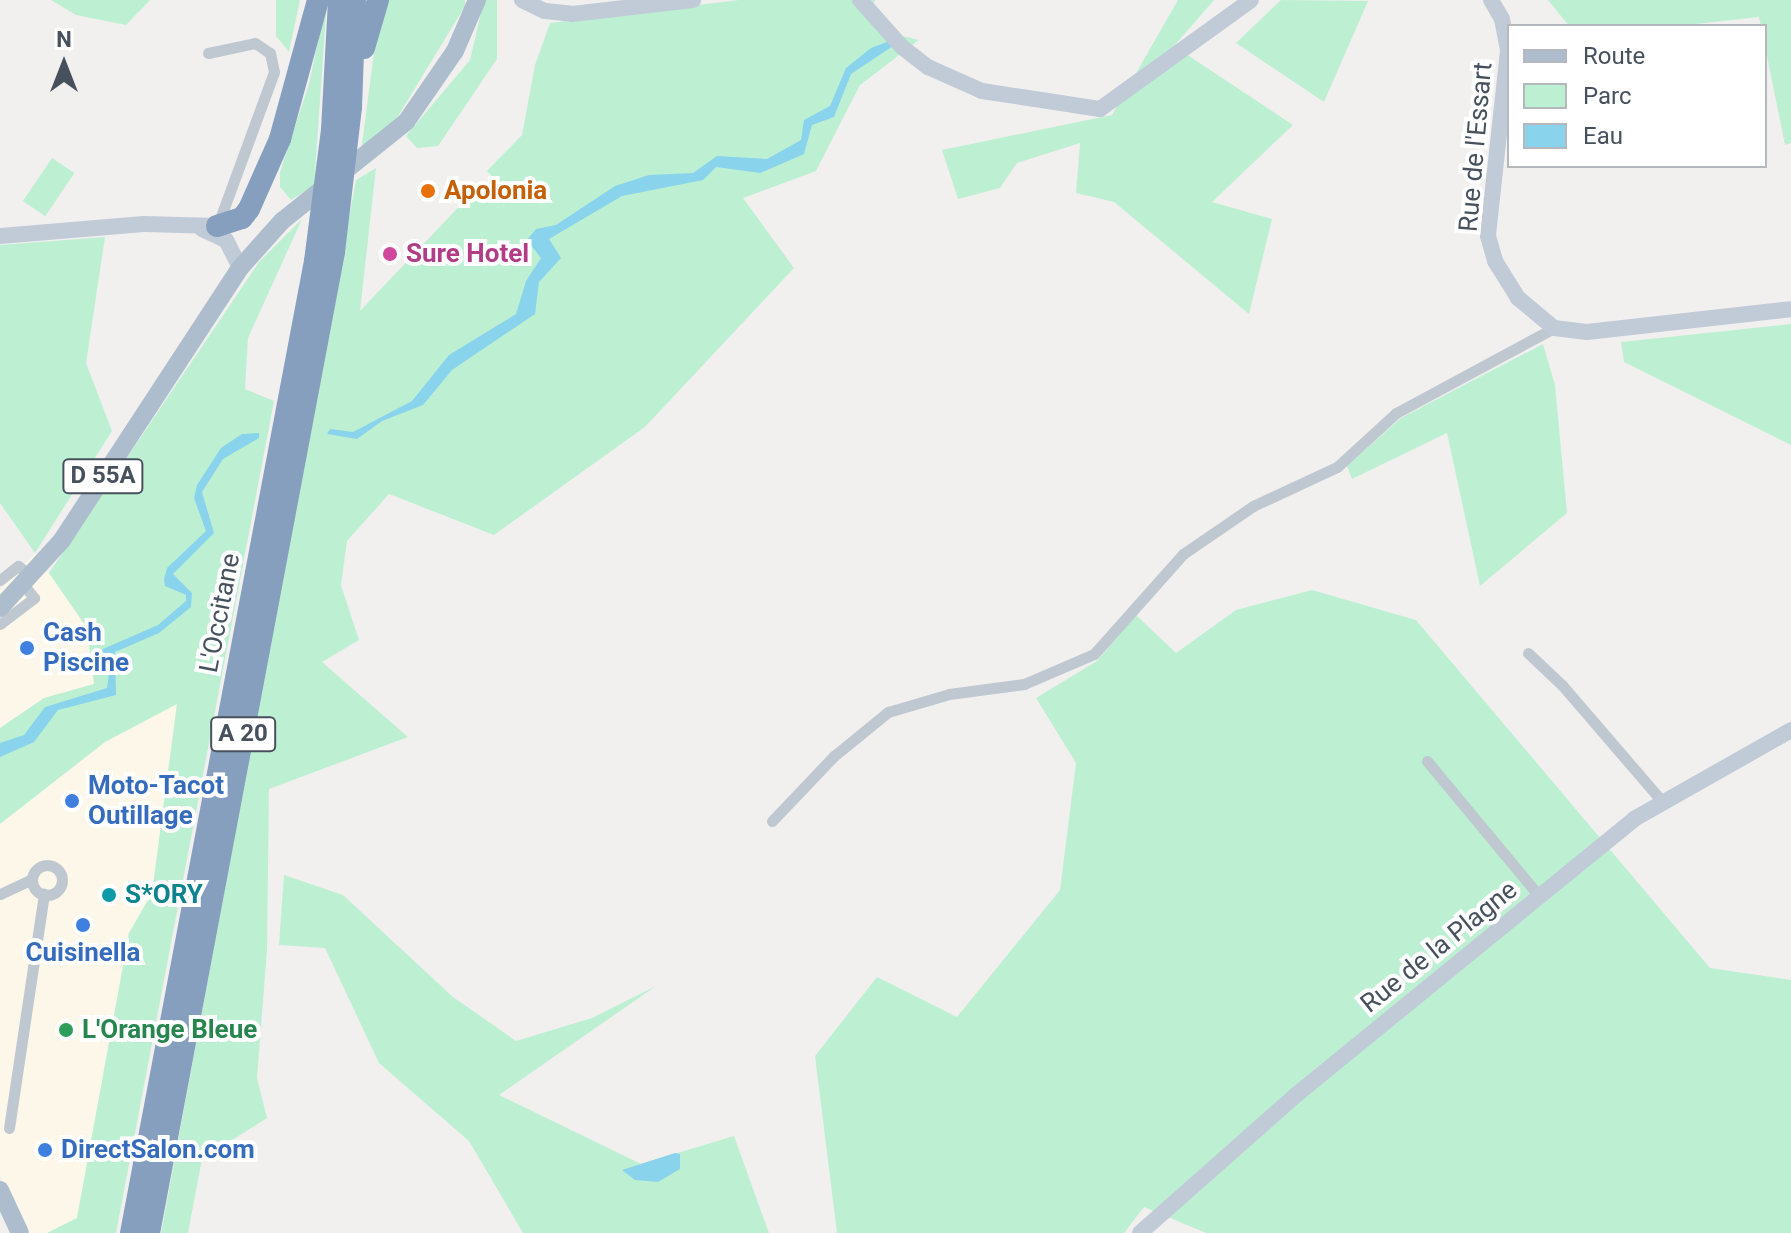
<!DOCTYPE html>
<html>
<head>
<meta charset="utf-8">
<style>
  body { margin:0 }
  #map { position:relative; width:1791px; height:1233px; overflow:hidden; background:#f2efef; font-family:Roboto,sans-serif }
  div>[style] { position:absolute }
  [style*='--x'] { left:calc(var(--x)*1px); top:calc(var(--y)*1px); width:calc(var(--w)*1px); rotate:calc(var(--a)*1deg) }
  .commercial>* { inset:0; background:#fcf7e8 }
  .green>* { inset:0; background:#bdf0d3; transform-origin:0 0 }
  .water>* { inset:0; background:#8ad3ed }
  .street>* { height:11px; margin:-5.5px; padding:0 5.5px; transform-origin:5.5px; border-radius:5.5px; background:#bfc8d1 }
  .street>.ring { margin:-5.5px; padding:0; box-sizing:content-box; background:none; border:11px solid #bfc8d1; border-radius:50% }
  .secondary>* { height:16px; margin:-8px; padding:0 8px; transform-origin:8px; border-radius:8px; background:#c1cbd8 }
  .primary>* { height:18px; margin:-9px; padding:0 9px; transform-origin:9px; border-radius:9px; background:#aebdce }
  .highway>* { height:22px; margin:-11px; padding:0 11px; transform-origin:11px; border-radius:11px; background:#869fbe }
  .dots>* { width:22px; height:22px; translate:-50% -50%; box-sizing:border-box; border:4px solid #fff; border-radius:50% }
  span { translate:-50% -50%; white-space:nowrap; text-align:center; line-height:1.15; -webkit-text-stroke:8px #fff; paint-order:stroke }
  .shield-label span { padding:2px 6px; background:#fff; border:2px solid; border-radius:6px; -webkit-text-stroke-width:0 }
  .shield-label { font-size:24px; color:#47515d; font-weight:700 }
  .street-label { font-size:26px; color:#47515d }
  .food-label { font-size:26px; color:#c56008; font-weight:700 }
  .left { translate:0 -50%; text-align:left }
  .hotel-label { font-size:26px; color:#b23c85; font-weight:700 }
  .shop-label { font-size:26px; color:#366cbe; font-weight:700 }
  .culture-label { font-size:26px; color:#0d838f; font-weight:700 }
  .leisure-label { font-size:26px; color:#27864d; font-weight:700 }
  .legend { position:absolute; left:1507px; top:24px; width:260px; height:144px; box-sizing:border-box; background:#fff; border:2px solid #b5b9be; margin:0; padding:10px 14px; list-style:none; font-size:24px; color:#47515d }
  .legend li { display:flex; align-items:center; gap:16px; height:40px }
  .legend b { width:40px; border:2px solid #b5b9be }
  .north { position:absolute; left:24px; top:24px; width:80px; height:80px; -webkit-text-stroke:6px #fff; paint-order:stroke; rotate:0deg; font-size:22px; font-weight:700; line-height:32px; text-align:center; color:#47515d }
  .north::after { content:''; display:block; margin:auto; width:28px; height:36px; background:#47515d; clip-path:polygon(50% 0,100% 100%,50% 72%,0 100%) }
</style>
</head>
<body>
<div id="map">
  <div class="commercial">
    <i style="clip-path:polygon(35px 553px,87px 628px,94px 684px,44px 698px,0 728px,0 589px)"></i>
    <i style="clip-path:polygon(177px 703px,152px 893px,129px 933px,77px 1218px,47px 1233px,26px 1233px,0 1175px,0 824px,105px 742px)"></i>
  </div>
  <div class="green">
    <i style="clip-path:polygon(51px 0,150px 0,126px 25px,76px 15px)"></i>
    <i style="clip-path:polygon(276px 0,300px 0,289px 52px,276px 36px)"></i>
    <i style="clip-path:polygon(327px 0,314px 186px,291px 200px,280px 187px,280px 172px,309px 84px)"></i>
    <i style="clip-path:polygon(387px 0,465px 0,465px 6px,392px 126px,361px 152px,379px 14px)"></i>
    <i style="clip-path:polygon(484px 0,497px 0,497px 59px,438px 146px,417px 148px,406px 136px,470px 60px)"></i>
    <i style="clip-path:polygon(739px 0,875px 0,868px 16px,882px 31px,919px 40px,860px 85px,816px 171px,743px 198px,794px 268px,645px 427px,494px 535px,389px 494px,347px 541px,341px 585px,359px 640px,322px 662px,408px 737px,269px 789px,267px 950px,257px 1078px,267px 1118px,202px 1159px,188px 1233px,161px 1233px,356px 180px,376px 168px,360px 311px,469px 196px,498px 183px,487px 171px,522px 135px,535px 65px,550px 23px)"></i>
    <i style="clip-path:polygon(1178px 0,1214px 0,1174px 46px,1293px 125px,1212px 202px,1272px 219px,1249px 314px,1114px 202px,1076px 193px,1080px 143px,1017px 163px,1000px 188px,958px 199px,942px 150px,1112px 115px)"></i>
    <i style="clip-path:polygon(1281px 0,1368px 1px,1324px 102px,1236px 43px)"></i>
    <i style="clip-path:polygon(1548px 0,1791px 0,1791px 143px,1785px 145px,1759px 17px,1678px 26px,1569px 26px)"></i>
    <i style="left:52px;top:158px;width:27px;height:52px;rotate:34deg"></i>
    <i style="clip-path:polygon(302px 219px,248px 338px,245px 389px,274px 401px,116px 1233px,47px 1233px,77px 1218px,129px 933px,152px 893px,177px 704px,105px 742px,0 824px,0 728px,44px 698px,94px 684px,87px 628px,49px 573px,259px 262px)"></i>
    <i style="clip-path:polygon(105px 237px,86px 363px,112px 431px,35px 553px,0 503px,0 245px)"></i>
    <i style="clip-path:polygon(1791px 324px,1791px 445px,1624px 362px,1621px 342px)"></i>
    <i style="clip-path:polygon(1543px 344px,1555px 385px,1567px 513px,1480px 586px,1447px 433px,1352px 479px,1347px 466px,1401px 418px)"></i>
    <i style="clip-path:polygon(1312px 590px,1416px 620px,1710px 968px,1791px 980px,1791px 1233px,1206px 1233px,1144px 1207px,1124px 1233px,837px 1233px,815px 1056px,877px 977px,957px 1017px,1060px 890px,1076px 763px,1036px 698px,1097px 661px,1136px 615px,1176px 653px,1236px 610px)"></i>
    <i style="clip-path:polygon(284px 875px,343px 895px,453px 997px,516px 1041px,592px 1018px,656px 986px,499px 1095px,641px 1164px,734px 1136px,769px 1233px,523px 1233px,469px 1141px,379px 1063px,325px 948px,279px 945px)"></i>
  </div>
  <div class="water">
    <i style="clip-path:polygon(892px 40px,893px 46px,851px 74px,834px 117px,812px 125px,804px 154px,760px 173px,716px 167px,703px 180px,622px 196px,549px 239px,561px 258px,539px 282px,535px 314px,452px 370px,423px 405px,382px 421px,357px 439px,327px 434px,330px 429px,353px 432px,412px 401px,449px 355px,516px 314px,526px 281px,541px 258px,527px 240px,536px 229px,556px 225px,615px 186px,649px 175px,693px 173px,717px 156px,767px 159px,801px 140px,804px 120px,830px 106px,846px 68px,871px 48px)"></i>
    <i style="clip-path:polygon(259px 433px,259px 438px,223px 459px,202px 492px,214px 533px,173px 574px,192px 593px,191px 607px,159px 633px,115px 652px,116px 695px,58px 710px,34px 742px,0 757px,0 743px,24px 735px,45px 707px,107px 688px,109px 674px,98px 655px,103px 649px,158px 625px,186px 601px,186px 595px,165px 586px,164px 579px,167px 568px,206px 531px,194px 498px,197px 485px,221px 448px,242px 434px)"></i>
    <i style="clip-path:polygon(675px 1153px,680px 1154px,680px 1169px,658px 1182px,635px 1180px,622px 1170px)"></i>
  </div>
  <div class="street">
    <i style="--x:208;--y:53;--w:48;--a:-12"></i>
    <i style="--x:255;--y:43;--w:18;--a:34"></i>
    <i style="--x:270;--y:53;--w:19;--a:78"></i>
    <i style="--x:274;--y:72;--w:162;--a:110.2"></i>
    <i style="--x:0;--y:580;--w:23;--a:-38"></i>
    <i style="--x:18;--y:566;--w:17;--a:36"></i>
    <i style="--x:0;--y:624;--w:43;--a:-37.4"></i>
    <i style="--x:34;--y:598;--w:16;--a:-128"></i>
    <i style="--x:1528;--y:653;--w:47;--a:43.3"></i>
    <i style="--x:1562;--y:685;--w:152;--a:49.3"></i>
    <i style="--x:1427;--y:761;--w:175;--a:50.3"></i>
    <i style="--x:772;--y:821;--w:90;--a:-46.4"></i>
    <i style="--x:834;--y:756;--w:70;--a:-39.2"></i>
    <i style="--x:888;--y:712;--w:64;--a:-16.4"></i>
    <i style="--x:949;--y:694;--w:76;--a:-7.6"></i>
    <i style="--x:1024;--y:684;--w:76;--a:-23.2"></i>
    <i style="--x:1094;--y:654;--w:134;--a:-48.3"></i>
    <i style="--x:1183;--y:554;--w:85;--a:-34.4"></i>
    <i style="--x:1253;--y:506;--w:93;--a:-24.9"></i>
    <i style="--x:1337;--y:467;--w:80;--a:-42.5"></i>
    <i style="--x:1396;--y:413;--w:179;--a:-28.3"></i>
    <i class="ring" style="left:32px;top:865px;width:19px;height:19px"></i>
    <i style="--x:0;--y:894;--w:35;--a:-25"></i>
    <i style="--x:9;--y:1128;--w:237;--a:-81.5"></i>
  </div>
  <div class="secondary">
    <i style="--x:522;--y:0;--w:25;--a:26"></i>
    <i style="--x:545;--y:11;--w:27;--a:6"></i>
    <i style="--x:572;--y:14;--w:122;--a:-6.6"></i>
    <i style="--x:860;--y:0;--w:63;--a:48.2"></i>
    <i style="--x:902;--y:47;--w:33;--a:38"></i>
    <i style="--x:928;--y:67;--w:59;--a:24"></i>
    <i style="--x:982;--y:91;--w:119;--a:8.7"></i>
    <i style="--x:1100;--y:109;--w:186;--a:-35.8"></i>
    <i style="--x:1491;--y:0;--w:22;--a:60"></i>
    <i style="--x:1502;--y:19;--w:33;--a:79"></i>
    <i style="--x:1508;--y:51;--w:186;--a:96.2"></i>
    <i style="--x:1488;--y:236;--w:26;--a:74"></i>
    <i style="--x:1495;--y:261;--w:44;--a:58.1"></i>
    <i style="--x:1518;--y:298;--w:47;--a:39.8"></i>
    <i style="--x:1554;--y:328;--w:33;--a:7"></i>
    <i style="--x:1587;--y:332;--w:205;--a:-6.4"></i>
    <i style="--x:202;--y:229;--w:26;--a:25"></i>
    <i style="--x:226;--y:240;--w:31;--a:63"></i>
    <i style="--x:0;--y:236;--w:144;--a:-4.8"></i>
    <i style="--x:144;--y:224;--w:73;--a:1.6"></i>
    <i style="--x:1140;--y:1233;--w:208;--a:-41.5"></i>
    <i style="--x:1296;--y:1095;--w:436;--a:-39.2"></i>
    <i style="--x:1634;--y:819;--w:180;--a:-29.5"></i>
  </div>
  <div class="primary">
    <i style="--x:0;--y:608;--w:92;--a:-47.6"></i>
    <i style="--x:62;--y:540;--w:325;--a:-56.8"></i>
    <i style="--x:240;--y:268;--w:63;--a:-48.2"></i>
    <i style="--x:282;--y:221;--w:159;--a:-38.6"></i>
    <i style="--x:406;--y:122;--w:86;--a:-55.4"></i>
    <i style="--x:455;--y:51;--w:56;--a:-66.7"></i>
    <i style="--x:0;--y:1190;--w:47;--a:65.1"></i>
  </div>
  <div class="highway">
    <i style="--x:364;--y:48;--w:50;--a:-73.7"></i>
    <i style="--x:217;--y:226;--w:26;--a:-18"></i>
    <i style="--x:242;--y:218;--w:11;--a:-52"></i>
    <i style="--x:249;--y:209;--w:77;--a:-66.1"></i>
    <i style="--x:280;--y:139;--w:144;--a:-74.7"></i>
    <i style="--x:131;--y:1233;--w:989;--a:-79.28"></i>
    <i style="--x:315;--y:261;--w:132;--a:-82.6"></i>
    <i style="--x:332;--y:130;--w:130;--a:-86.9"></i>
    <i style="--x:149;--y:1233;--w:998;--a:-79.32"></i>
    <i style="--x:334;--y:252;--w:146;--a:-83.3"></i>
    <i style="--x:351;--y:107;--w:107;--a:-87.9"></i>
  </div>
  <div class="dots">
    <i style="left:428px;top:191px;background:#e8710a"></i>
    <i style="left:390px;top:254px;background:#d1479c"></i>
    <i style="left:27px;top:648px;background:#3f7fe0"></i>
    <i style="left:72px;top:801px;background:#3f7fe0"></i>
    <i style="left:109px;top:895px;background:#0f9aa8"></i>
    <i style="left:83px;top:925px;background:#3f7fe0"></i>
    <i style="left:66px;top:1030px;background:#2e9e5b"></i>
    <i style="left:45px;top:1150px;background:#3f7fe0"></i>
  </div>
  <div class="shield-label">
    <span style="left:103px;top:476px">D 55A</span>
    <span style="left:243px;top:734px">A 20</span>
  </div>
  <div class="street-label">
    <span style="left:1476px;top:147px;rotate:-85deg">Rue de l'Essart</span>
    <span style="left:220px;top:613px;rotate:-79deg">L'Occitane</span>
    <span style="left:1439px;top:947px;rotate:-39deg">Rue de la Plagne</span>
  </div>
  <div class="food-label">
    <span class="left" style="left:444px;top:191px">Apolonia</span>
  </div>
  <div class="hotel-label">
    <span class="left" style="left:406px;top:254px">Sure Hotel</span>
  </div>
  <div class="shop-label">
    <span class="left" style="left:43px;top:648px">Cash<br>Piscine</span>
    <span class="left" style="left:88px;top:801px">Moto-Tacot<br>Outillage</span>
    <span style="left:83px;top:953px">Cuisinella</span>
    <span class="left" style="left:61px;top:1150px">DirectSalon.com</span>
  </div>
  <div class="culture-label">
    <span class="left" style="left:125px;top:895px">S*ORY</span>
  </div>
  <div class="leisure-label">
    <span class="left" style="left:82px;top:1030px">L'Orange Bleue</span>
  </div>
  <ul class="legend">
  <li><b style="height:10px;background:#aebdce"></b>Route</li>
  <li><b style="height:22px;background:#bdf0d3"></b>Parc</li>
  <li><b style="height:22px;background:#8ad3ed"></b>Eau</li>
  </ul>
  <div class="north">N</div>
</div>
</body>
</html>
